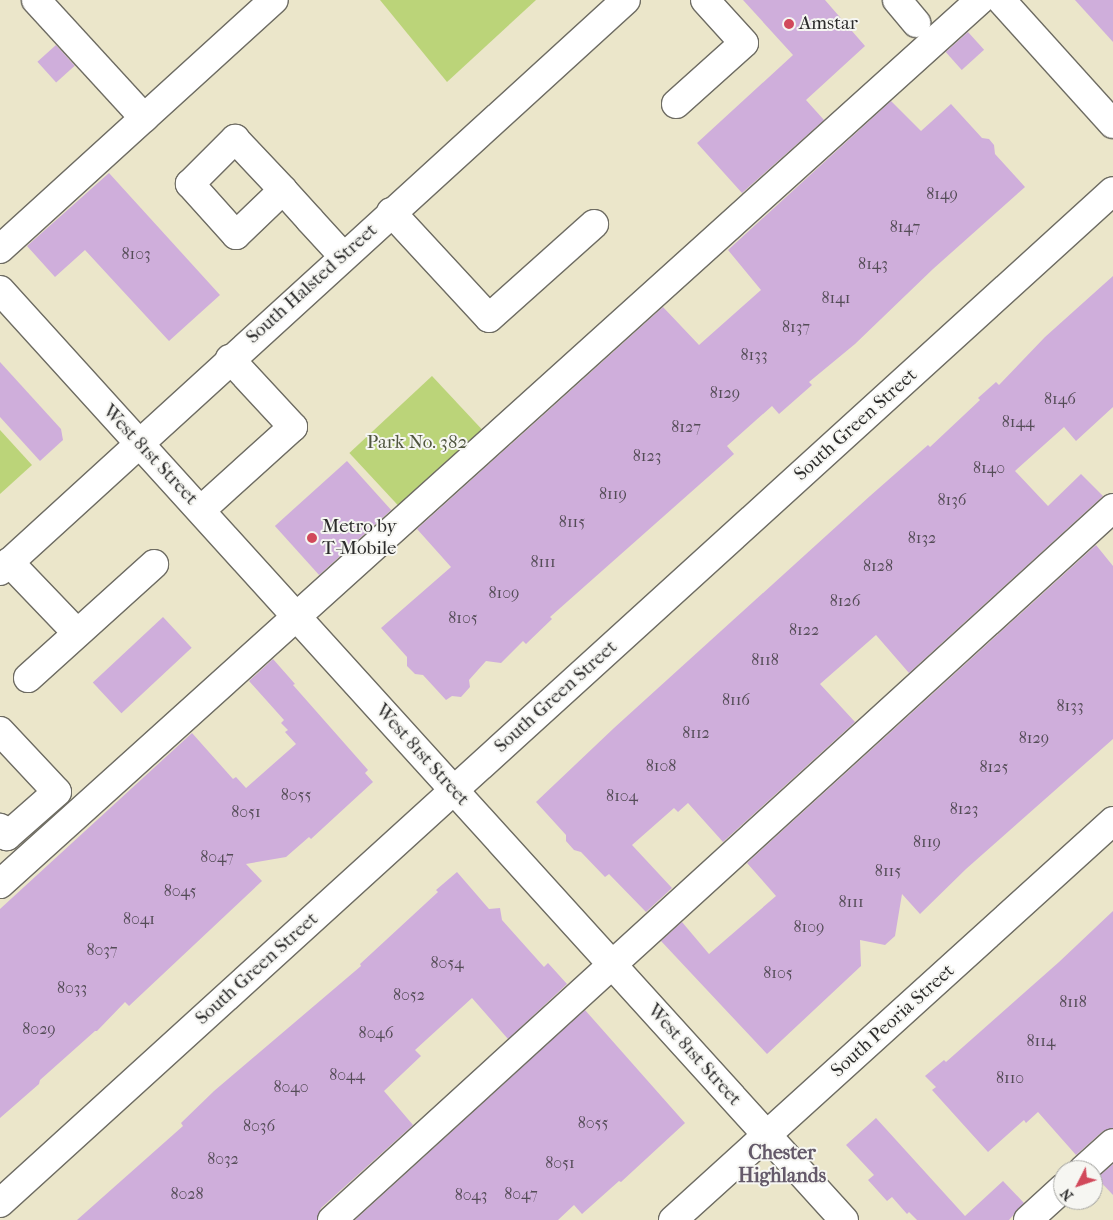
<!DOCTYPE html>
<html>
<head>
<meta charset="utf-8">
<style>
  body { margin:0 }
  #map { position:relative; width:1113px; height:1220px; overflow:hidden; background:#ebe6ca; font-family:"IM FELL French Canon",serif }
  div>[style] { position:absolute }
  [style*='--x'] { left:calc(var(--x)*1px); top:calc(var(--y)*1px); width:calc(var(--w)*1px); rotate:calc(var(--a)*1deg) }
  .green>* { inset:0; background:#bbd479; transform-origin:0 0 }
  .building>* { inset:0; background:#cfaedb; transform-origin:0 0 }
  .roads { filter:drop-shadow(1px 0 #6e6c63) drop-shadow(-1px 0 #6e6c63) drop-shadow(0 1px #6e6c63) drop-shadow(0 -1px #6e6c63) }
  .minor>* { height:28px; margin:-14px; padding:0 14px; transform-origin:14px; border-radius:14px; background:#fff }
  .major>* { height:28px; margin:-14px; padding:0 14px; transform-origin:14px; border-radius:14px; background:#fff }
  .dots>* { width:14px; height:14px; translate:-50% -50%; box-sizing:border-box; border:2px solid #f6f6f2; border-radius:50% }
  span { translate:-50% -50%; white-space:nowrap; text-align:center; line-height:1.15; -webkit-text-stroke:4px #f6f6f2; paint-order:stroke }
  .number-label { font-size:16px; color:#544c57 }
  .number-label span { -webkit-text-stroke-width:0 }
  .poi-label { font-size:19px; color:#2b2b2b }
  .left { translate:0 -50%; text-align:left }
  .street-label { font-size:19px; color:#2b2b2b }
  .park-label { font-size:19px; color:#4f553e }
  .neighbourhood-label { font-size:20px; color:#645969; font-weight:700 }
  .north { position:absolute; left:1053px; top:1160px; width:50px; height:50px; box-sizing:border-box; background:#f6f6f2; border:1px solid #a5a5a2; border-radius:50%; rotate:229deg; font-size:14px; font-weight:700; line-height:20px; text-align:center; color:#2b2b2b }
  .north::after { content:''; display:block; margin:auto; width:18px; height:22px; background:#d1495b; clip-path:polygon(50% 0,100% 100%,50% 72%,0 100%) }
</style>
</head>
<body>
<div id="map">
  <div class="green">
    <i style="clip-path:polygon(380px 0,536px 0,447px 82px)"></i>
    <i style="left:432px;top:376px;width:76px;height:113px;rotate:47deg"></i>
    <i style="clip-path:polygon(0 430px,32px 465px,0 494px)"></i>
  </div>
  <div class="building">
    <i style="clip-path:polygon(743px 0,825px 0,865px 46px,806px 100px,824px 120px,742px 193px,697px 143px,793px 55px)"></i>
    <i style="clip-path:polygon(1075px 0,1113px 0,1113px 42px)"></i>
    <i style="left:968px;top:32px;width:24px;height:30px;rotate:48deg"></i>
    <i style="left:56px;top:45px;width:28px;height:25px;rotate:48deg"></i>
    <i style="clip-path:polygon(891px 101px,921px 131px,951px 104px,982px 138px,989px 139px,994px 145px,995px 154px,1025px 187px,933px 269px,855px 344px,809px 382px,812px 385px,779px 414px,772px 406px,727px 446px,734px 454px,550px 617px,552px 619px,526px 644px,523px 641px,501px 663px,486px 661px,469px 680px,470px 687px,461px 697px,452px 696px,446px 700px,423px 675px,415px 674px,407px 666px,407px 657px,381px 628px,451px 567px,417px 529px,663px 307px,699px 345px,761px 290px,728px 250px)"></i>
    <i style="clip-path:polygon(109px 173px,220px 295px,169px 341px,85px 250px,55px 277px,27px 246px)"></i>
    <i style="clip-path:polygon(1113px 276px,1113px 407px,1076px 441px,1064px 427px,1015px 471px,1048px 506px,1081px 474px,1103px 496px,909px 673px,876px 635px,820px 684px,855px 722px,723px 842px,688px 803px,678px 812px,674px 808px,632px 845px,672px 888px,646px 912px,609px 874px,605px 877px,581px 852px,574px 850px,566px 841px,566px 835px,536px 802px,614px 728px,870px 496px,928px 445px,930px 447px,980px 400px,978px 398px,996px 382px,999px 385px,1045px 337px)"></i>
    <i style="clip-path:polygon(0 362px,61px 429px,63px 440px,40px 461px,0 417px)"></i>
    <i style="left:347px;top:461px;width:66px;height:97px;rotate:48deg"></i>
    <i style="clip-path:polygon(1096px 545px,1113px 566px,1113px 739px,966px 869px,920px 914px,902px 894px,895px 936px,885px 945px,860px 940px,861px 966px,767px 1054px,661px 941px,682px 922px,709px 954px,776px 896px,747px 863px)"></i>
    <i style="left:163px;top:617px;width:42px;height:96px;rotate:47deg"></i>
    <i style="clip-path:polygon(273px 659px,295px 684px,293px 685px,368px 770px,365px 773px,373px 782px,311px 839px,309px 837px,286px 857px,246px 864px,262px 881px,129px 1006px,125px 1002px,97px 1031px,95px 1031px,40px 1080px,39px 1084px,0 1118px,0 909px,192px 733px,233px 779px,236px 777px,246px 788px,296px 744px,285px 732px,288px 730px,281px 723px,284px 720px,249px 681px)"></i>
    <i style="clip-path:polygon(457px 872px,489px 909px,500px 908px,502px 920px,544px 967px,548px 963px,567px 984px,508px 1039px,472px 998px,415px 1050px,421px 1056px,384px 1091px,413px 1125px,321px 1208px,317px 1220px,77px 1220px,183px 1126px,181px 1123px,214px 1091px,361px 966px,360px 964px,438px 892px,436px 890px)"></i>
    <i style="clip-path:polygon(1113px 911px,1113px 1128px,1103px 1131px,1076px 1155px,1038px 1112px,1026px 1123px,1024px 1120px,988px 1152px,932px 1090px,936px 1087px,925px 1076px,944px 1060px,946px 1062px,1059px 962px)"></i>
    <i style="clip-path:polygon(585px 1010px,685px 1123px,621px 1182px,619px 1181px,582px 1214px,574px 1205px,558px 1220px,355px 1220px)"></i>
    <i style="clip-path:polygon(876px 1118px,965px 1216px,1003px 1181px,1024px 1203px,1009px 1220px,917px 1220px,909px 1212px,907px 1214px,892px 1197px,887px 1201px,868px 1180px,874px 1175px,846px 1145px)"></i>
    <i style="clip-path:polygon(1113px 1164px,1113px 1195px,1097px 1178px)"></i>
  </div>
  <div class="roads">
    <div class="minor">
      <i style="--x:36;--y:0;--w:160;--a:47.5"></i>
      <i style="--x:897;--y:0;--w:30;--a:50"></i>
      <i style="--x:1001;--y:0;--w:167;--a:47.9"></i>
      <i style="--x:676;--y:104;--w:91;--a:-41.9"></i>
      <i style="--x:744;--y:43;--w:58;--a:-132.2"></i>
      <i style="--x:283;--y:190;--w:65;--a:136.2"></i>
      <i style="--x:236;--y:235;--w:69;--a:-132"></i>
      <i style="--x:190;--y:184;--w:64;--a:-45"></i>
      <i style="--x:235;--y:139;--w:70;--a:46.7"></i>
      <i style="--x:283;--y:190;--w:40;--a:48"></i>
      <i style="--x:310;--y:220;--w:49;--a:47.5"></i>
      <i style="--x:391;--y:212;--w:144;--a:47.2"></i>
      <i style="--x:489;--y:318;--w:141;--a:-41.8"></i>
      <i style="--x:0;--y:249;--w:370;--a:-42.3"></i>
      <i style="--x:0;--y:290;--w:1256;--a:47.78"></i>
      <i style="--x:201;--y:510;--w:124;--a:-42.1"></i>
      <i style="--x:293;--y:427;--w:93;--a:-132.8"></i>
      <i style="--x:9;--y:562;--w:98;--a:46.2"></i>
      <i style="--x:28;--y:678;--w:170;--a:-42.1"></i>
      <i style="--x:0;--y:731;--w:83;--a:46.9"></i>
      <i style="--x:57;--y:792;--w:67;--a:138.7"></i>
      <i style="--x:7;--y:836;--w:11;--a:-131"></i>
      <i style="--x:0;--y:884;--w:1320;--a:-42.05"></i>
      <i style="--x:1083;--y:1170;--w:40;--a:-42"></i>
      <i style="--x:0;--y:1203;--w:1504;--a:-42.28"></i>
      <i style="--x:332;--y:1220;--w:1057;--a:-42.35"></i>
      <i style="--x:673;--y:1220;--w:594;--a:-42.2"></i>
      <i style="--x:1028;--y:1220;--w:47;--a:-42.4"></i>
    </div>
    <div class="major">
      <i style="--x:0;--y:571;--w:847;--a:-42.37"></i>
    </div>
  </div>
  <div class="dots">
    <i style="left:789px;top:24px;background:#d1495b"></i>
    <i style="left:312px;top:538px;background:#d1495b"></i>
  </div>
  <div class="number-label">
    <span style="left:942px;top:194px">8149</span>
    <span style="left:905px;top:227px">8147</span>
    <span style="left:136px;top:254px">8103</span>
    <span style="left:873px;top:264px">8143</span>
    <span style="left:836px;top:298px">8141</span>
    <span style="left:796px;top:327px">8137</span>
    <span style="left:754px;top:355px">8133</span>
    <span style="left:725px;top:393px">8129</span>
    <span style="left:1060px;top:399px">8146</span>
    <span style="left:1018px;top:422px">8144</span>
    <span style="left:686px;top:427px">8127</span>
    <span style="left:647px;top:456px">8123</span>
    <span style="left:989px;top:468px">8140</span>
    <span style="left:613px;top:494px">8119</span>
    <span style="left:952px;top:500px">8136</span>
    <span style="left:572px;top:522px">8115</span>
    <span style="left:922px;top:538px">8132</span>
    <span style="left:543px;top:562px">8111</span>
    <span style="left:878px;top:566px">8128</span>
    <span style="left:504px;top:593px">8109</span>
    <span style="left:845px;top:601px">8126</span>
    <span style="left:463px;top:618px">8105</span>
    <span style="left:804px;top:630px">8122</span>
    <span style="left:765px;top:660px">8118</span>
    <span style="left:736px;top:700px">8116</span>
    <span style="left:1070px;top:706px">8133</span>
    <span style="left:696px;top:733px">8112</span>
    <span style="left:1034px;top:738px">8129</span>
    <span style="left:661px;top:766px">8108</span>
    <span style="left:994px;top:767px">8125</span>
    <span style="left:296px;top:795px">8055</span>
    <span style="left:622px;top:796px">8104</span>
    <span style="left:964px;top:809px">8123</span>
    <span style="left:246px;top:812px">8051</span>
    <span style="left:927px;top:842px">8119</span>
    <span style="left:217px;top:857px">8047</span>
    <span style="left:888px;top:871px">8115</span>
    <span style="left:180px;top:891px">8045</span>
    <span style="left:851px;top:902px">8111</span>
    <span style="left:139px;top:919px">8041</span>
    <span style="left:809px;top:927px">8109</span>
    <span style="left:102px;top:950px">8037</span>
    <span style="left:447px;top:963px">8054</span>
    <span style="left:778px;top:973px">8105</span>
    <span style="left:72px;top:988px">8033</span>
    <span style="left:409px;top:995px">8052</span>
    <span style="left:1073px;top:1002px">8118</span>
    <span style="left:39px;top:1029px">8029</span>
    <span style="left:376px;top:1033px">8046</span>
    <span style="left:1041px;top:1041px">8114</span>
    <span style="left:347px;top:1075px">8044</span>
    <span style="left:1010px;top:1078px">8110</span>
    <span style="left:291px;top:1087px">8040</span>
    <span style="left:593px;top:1123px">8055</span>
    <span style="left:259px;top:1126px">8036</span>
    <span style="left:223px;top:1159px">8032</span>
    <span style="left:560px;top:1163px">8051</span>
    <span style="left:187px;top:1194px">8028</span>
    <span style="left:521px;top:1194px">8047</span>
    <span style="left:471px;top:1195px">8043</span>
  </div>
  <div class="poi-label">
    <span class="left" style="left:799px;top:24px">Amstar</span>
    <span class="left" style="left:322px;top:538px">Metro by<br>T-Mobile</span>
  </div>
  <div class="street-label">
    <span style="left:312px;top:284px;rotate:-42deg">South Halsted Street</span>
    <span style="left:856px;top:425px;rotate:-42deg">South Green Street</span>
    <span style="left:150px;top:455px;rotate:47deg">West 81st Street</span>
    <span style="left:556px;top:697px;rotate:-42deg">South Green Street</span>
    <span style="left:422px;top:755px;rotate:48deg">West 81st Street</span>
    <span style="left:257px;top:969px;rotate:-42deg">South Green Street</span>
    <span style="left:893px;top:1021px;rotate:-42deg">South Peoria Street</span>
    <span style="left:694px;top:1055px;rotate:48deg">West 81st Street</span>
  </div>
  <div class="park-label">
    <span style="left:417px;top:443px">Park No. 382</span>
  </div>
  <div class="neighbourhood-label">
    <span style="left:782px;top:1164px">Chester<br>Highlands</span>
  </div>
  <div class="north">N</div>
</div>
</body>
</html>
